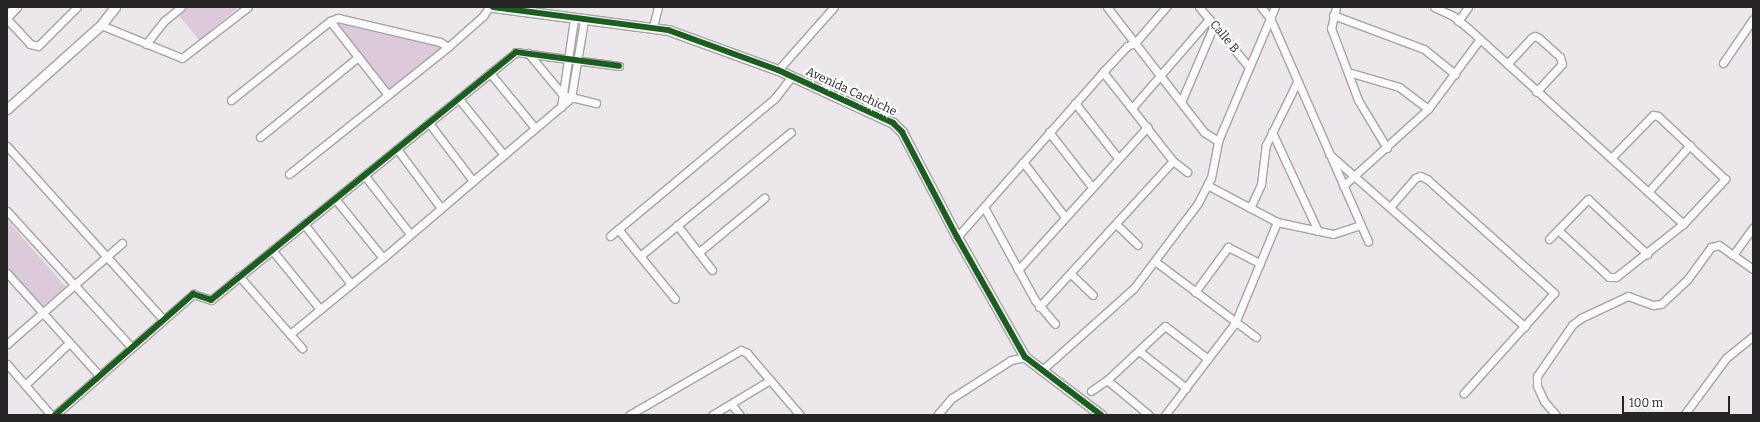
<!DOCTYPE html>
<html>
<head>
<meta charset="utf-8">
<style>
  body { margin:0 }
  #map { position:relative; width:1760px; height:422px; overflow:hidden; background:#ebe7ea; font-family:Bitter,serif }
  div>[style] { position:absolute }
  [style*='--x'] { left:calc(var(--x)*1px); top:calc(var(--y)*1px); width:calc(var(--w)*1px); rotate:calc(var(--a)*1deg) }
  .green>* { inset:0; background:#dccada }
  .roads { filter:drop-shadow(1px 0 #a5a2a4) drop-shadow(-1px 0 #a5a2a4) drop-shadow(0 1px #a5a2a4) drop-shadow(0 -1px #a5a2a4) }
  .minor>* { height:7px; margin:-3.5px; padding:0 3.5px; transform-origin:3.5px; border-radius:3.5px; background:#fcfbfc }
  .tertiary>* { height:9px; margin:-4.5px; padding:0 4.5px; transform-origin:4.5px; border-radius:4.5px; background:#fcfbfc }
  .cycleway>* { height:6px; margin:-3px; padding:0 3px; transform-origin:3px; border-radius:3px; background:#1b5e20 }
  span { translate:-50% -50%; white-space:nowrap; text-align:center; line-height:1.15; -webkit-text-stroke:4px #fff; paint-order:stroke }
  .street-label { font-size:12px; color:#262425 }
  .frame { position:absolute; inset:0; border:8px solid #262425; pointer-events:none }
  .scale { position:absolute; left:1622px; top:396px; width:108px; height:18px; box-sizing:border-box; border:2px solid #262425; border-top:0; padding-left:5px; font-size:12px; line-height:14px; white-space:nowrap; color:#262425; -webkit-text-stroke:3px #fff; paint-order:stroke }
</style>
</head>
<body>
<div id="map">
  <div class="green">
    <i style="clip-path:polygon(186px 7px,239px 7px,199px 40px,177px 13px)"></i>
    <i style="clip-path:polygon(336px 21px,439px 44px,442px 48px,389px 91px,335px 25px)"></i>
    <i style="clip-path:polygon(7px 220px,66px 287px,38px 311px,7px 276px)"></i>
  </div>
  <div class="roads">
    <div class="minor">
      <i style="--x:1107;--y:7;--w:158;--a:52.2"></i>
      <i style="--x:1204;--y:132;--w:17;--a:33"></i>
      <i style="--x:1199;--y:7;--w:78;--a:50.2"></i>
      <i style="--x:1261;--y:7;--w:14;--a:51"></i>
      <i style="--x:1270;--y:18;--w:244;--a:66.3"></i>
      <i style="--x:1336;--y:7;--w:22;--a:103"></i>
      <i style="--x:1331;--y:28;--w:77;--a:69.4"></i>
      <i style="--x:1358;--y:100;--w:56;--a:58.9"></i>
      <i style="--x:1434;--y:7;--w:21;--a:25"></i>
      <i style="--x:1453;--y:16;--w:21;--a:39"></i>
      <i style="--x:1469;--y:29;--w:290;--a:42.3"></i>
      <i style="--x:1333;--y:15;--w:97;--a:20.5"></i>
      <i style="--x:1424;--y:49;--w:40;--a:39"></i>
      <i style="--x:7;--y:19;--w:34;--a:47"></i>
      <i style="--x:30;--y:44;--w:8;--a:14"></i>
      <i style="--x:38;--y:46;--w:55;--a:-45"></i>
      <i style="--x:330;--y:21;--w:94;--a:51.9"></i>
      <i style="--x:1458;--y:21;--w:17;--a:-54"></i>
      <i style="--x:101;--y:25;--w:87;--a:22.2"></i>
      <i style="--x:182;--y:58;--w:83;--a:-37.7"></i>
      <i style="--x:653;--y:27;--w:21;--a:-76"></i>
      <i style="--x:146;--y:44;--w:29;--a:-52"></i>
      <i style="--x:164;--y:21;--w:22;--a:-39"></i>
      <i style="--x:528;--y:53;--w:55;--a:50.2"></i>
      <i style="--x:563;--y:95;--w:34;--a:14"></i>
      <i style="--x:1723;--y:63;--w:53;--a:-55.7"></i>
      <i style="--x:1507;--y:64;--w:35;--a:-47"></i>
      <i style="--x:1531;--y:38;--w:4;--a:-27"></i>
      <i style="--x:1535;--y:36;--w:4;--a:27"></i>
      <i style="--x:1539;--y:38;--w:28;--a:42"></i>
      <i style="--x:1560;--y:57;--w:7;--a:74"></i>
      <i style="--x:1562;--y:64;--w:38;--a:133"></i>
      <i style="--x:778;--y:70;--w:84;--a:-48.4"></i>
      <i style="--x:1103;--y:72;--w:113;--a:51.8"></i>
      <i style="--x:1173;--y:161;--w:18;--a:38"></i>
      <i style="--x:1348;--y:72;--w:53;--a:16.4"></i>
      <i style="--x:1399;--y:87;--w:36;--a:37"></i>
      <i style="--x:490;--y:73;--w:71;--a:50.7"></i>
      <i style="--x:459;--y:99;--w:72;--a:51.2"></i>
      <i style="--x:231;--y:100;--w:127;--a:-38.6"></i>
      <i style="--x:330;--y:21;--w:9;--a:-21"></i>
      <i style="--x:338;--y:18;--w:105;--a:13.2"></i>
      <i style="--x:440;--y:42;--w:9;--a:32"></i>
      <i style="--x:1181;--y:102;--w:84;--a:-66.8"></i>
      <i style="--x:1075;--y:103;--w:70;--a:52"></i>
      <i style="--x:561;--y:107;--w:89;--a:-81.6"></i>
      <i style="--x:1132;--y:108;--w:118;--a:-49.1"></i>
      <i style="--x:1049;--y:132;--w:70;--a:52"></i>
      <i style="--x:1272;--y:132;--w:109;--a:65.1"></i>
      <i style="--x:260;--y:137;--w:127;--a:-39.2"></i>
      <i style="--x:7;--y:146;--w:233;--a:48"></i>
      <i style="--x:397;--y:149;--w:74;--a:53.3"></i>
      <i style="--x:1329;--y:154;--w:261;--a:41.4"></i>
      <i style="--x:1023;--y:162;--w:69;--a:52.6"></i>
      <i style="--x:289;--y:174;--w:203;--a:-38.6"></i>
      <i style="--x:448;--y:47;--w:47;--a:-41.5"></i>
      <i style="--x:483;--y:16;--w:11;--a:-56"></i>
      <i style="--x:365;--y:176;--w:73;--a:52.2"></i>
      <i style="--x:473;--y:181;--w:128;--a:-40.3"></i>
      <i style="--x:571;--y:98;--w:79;--a:-80.5"></i>
      <i style="--x:1207;--y:185;--w:79;--a:27.9"></i>
      <i style="--x:1277;--y:222;--w:57;--a:12.1"></i>
      <i style="--x:1333;--y:234;--w:29;--a:-18"></i>
      <i style="--x:1343;--y:186;--w:115;--a:-42.2"></i>
      <i style="--x:1428;--y:109;--w:87;--a:-53.4"></i>
      <i style="--x:1648;--y:192;--w:63;--a:-48.2"></i>
      <i style="--x:984;--y:207;--w:106;--a:61.3"></i>
      <i style="--x:1035;--y:300;--w:31;--a:50"></i>
      <i style="--x:1390;--y:207;--w:38;--a:-49"></i>
      <i style="--x:1415;--y:178;--w:5;--a:-22"></i>
      <i style="--x:1420;--y:176;--w:8;--a:23"></i>
      <i style="--x:1427;--y:179;--w:171;--a:41.9"></i>
      <i style="--x:1554;--y:293;--w:135;--a:132"></i>
      <i style="--x:1250;--y:208;--w:26;--a:-65"></i>
      <i style="--x:1261;--y:184;--w:39;--a:-83"></i>
      <i style="--x:1266;--y:145;--w:70;--a:-63.8"></i>
      <i style="--x:7;--y:211;--w:184;--a:47.6"></i>
      <i style="--x:304;--y:224;--w:76;--a:51.9"></i>
      <i style="--x:1116;--y:224;--w:30;--a:44"></i>
      <i style="--x:677;--y:225;--w:57;--a:52.1"></i>
      <i style="--x:618;--y:229;--w:90;--a:50.8"></i>
      <i style="--x:1558;--y:230;--w:69;--a:42.7"></i>
      <i style="--x:1609;--y:277;--w:7;--a:0"></i>
      <i style="--x:1616;--y:277;--w:85;--a:-38.3"></i>
      <i style="--x:1683;--y:224;--w:62;--a:-47"></i>
      <i style="--x:1725;--y:179;--w:92;--a:-136.8"></i>
      <i style="--x:1658;--y:116;--w:5;--a:-169"></i>
      <i style="--x:1653;--y:115;--w:60;--a:134.3"></i>
      <i style="--x:610;--y:236;--w:215;--a:-39.9"></i>
      <i style="--x:775;--y:98;--w:28;--a:-52"></i>
      <i style="--x:957;--y:237;--w:220;--a:-48.5"></i>
      <i style="--x:1103;--y:72;--w:35;--a:-47"></i>
      <i style="--x:1127;--y:46;--w:9;--a:-21"></i>
      <i style="--x:1135;--y:43;--w:48;--a:-49.3"></i>
      <i style="--x:1549;--y:239;--w:56;--a:-45.7"></i>
      <i style="--x:1588;--y:199;--w:81;--a:43"></i>
      <i style="--x:272;--y:250;--w:76;--a:50.9"></i>
      <i style="--x:699;--y:252;--w:85;--a:-39.7"></i>
      <i style="--x:1733;--y:255;--w:24;--a:35"></i>
      <i style="--x:640;--y:256;--w:195;--a:-39.4"></i>
      <i style="--x:383;--y:258;--w:118;--a:-40.5"></i>
      <i style="--x:473;--y:181;--w:73;--a:-127.2"></i>
      <i style="--x:1156;--y:262;--w:125;--a:36.9"></i>
      <i style="--x:1018;--y:270;--w:193;--a:-47.9"></i>
      <i style="--x:7;--y:273;--w:137;--a:48"></i>
      <i style="--x:1071;--y:274;--w:30;--a:44"></i>
      <i style="--x:239;--y:276;--w:96;--a:48.8"></i>
      <i style="--x:1195;--y:292;--w:56;--a:-53.7"></i>
      <i style="--x:1228;--y:247;--w:36;--a:27"></i>
      <i style="--x:1039;--y:307;--w:198;--a:-47.5"></i>
      <i style="--x:290;--y:334;--w:120;--a:-39.3"></i>
      <i style="--x:383;--y:258;--w:75;--a:-129"></i>
      <i style="--x:7;--y:344;--w:153;--a:-41.3"></i>
      <i style="--x:1139;--y:351;--w:60;--a:38.2"></i>
      <i style="--x:7;--y:364;--w:67;--a:49.2"></i>
      <i style="--x:1042;--y:370;--w:123;--a:-41.7"></i>
      <i style="--x:1134;--y:288;--w:106;--a:-53"></i>
      <i style="--x:1198;--y:203;--w:28;--a:-63"></i>
      <i style="--x:1211;--y:178;--w:38;--a:-79"></i>
      <i style="--x:1218;--y:141;--w:146;--a:-67"></i>
      <i style="--x:1107;--y:380;--w:55;--a:39.8"></i>
      <i style="--x:25;--y:385;--w:61;--a:-43.7"></i>
      <i style="--x:1091;--y:391;--w:19;--a:-35"></i>
      <i style="--x:1107;--y:380;--w:79;--a:-43"></i>
      <i style="--x:1165;--y:326;--w:54;--a:37.5"></i>
      <i style="--x:731;--y:404;--w:14;--a:51"></i>
      <i style="--x:55;--y:415;--w:184;--a:-41.2"></i>
      <i style="--x:193;--y:294;--w:19;--a:18"></i>
      <i style="--x:211;--y:300;--w:393;--a:-39.1"></i>
      <i style="--x:516;--y:52;--w:104;--a:7.7"></i>
      <i style="--x:629;--y:415;--w:129;--a:-30.1"></i>
      <i style="--x:741;--y:350;--w:7;--a:27"></i>
      <i style="--x:747;--y:353;--w:82;--a:49.5"></i>
      <i style="--x:712;--y:415;--w:68;--a:-31.1"></i>
      <i style="--x:937;--y:415;--w:23;--a:-49"></i>
      <i style="--x:952;--y:398;--w:70;--a:-32.8"></i>
      <i style="--x:1011;--y:360;--w:14;--a:-12"></i>
      <i style="--x:1165;--y:415;--w:116;--a:-52.7"></i>
      <i style="--x:1235;--y:323;--w:109;--a:-67.4"></i>
      <i style="--x:1556;--y:415;--w:18;--a:-131"></i>
      <i style="--x:1544;--y:401;--w:17;--a:-115"></i>
      <i style="--x:1537;--y:386;--w:10;--a:-90"></i>
      <i style="--x:1537;--y:376;--w:62;--a:-55.5"></i>
      <i style="--x:1572;--y:325;--w:11;--a:-38"></i>
      <i style="--x:1581;--y:318;--w:52;--a:-25.1"></i>
      <i style="--x:1628;--y:296;--w:27;--a:20"></i>
      <i style="--x:1653;--y:305;--w:8;--a:-7"></i>
      <i style="--x:1661;--y:304;--w:35;--a:-43"></i>
      <i style="--x:1687;--y:280;--w:41;--a:-54"></i>
      <i style="--x:1711;--y:247;--w:8;--a:-14"></i>
      <i style="--x:1719;--y:245;--w:17;--a:36"></i>
      <i style="--x:1733;--y:255;--w:34;--a:-54"></i>
      <i style="--x:1684;--y:415;--w:71;--a:-53.6"></i>
      <i style="--x:1726;--y:358;--w:35;--a:-39"></i>
    </div>
    <div class="tertiary">
      <i style="--x:493;--y:7;--w:177;--a:7.5"></i>
      <i style="--x:668;--y:30;--w:117;--a:20"></i>
      <i style="--x:778;--y:70;--w:127;--a:24.7"></i>
      <i style="--x:893;--y:123;--w:13;--a:45"></i>
      <i style="--x:902;--y:132;--w:119;--a:62.4"></i>
      <i style="--x:957;--y:237;--w:138;--a:60.5"></i>
      <i style="--x:1025;--y:357;--w:96;--a:37.3"></i>
      <i style="--x:7;--y:16;--w:13;--a:-45"></i>
      <i style="--x:7;--y:109;--w:126;--a:-41.8"></i>
      <i style="--x:101;--y:25;--w:23;--a:-52"></i>
    </div>
  </div>
  <div class="cycleway">
    <i style="--x:493;--y:7;--w:177;--a:7.5"></i>
    <i style="--x:668;--y:30;--w:117;--a:20"></i>
    <i style="--x:778;--y:70;--w:127;--a:24.7"></i>
    <i style="--x:893;--y:123;--w:13;--a:45"></i>
    <i style="--x:902;--y:132;--w:119;--a:62.4"></i>
    <i style="--x:957;--y:237;--w:138;--a:60.5"></i>
    <i style="--x:1025;--y:357;--w:96;--a:37.3"></i>
    <i style="--x:55;--y:415;--w:184;--a:-41.2"></i>
    <i style="--x:193;--y:294;--w:19;--a:18"></i>
    <i style="--x:211;--y:300;--w:393;--a:-39.1"></i>
    <i style="--x:516;--y:52;--w:104;--a:7.7"></i>
  </div>
  <div class="street-label">
    <span style="left:1224px;top:37px;rotate:50deg">Calle B</span>
    <span style="left:851px;top:92px;rotate:25deg">Avenida Cachiche</span>
  </div>
  <div class="frame"></div>
  <div class="scale">100 m</div>
</div>
</body>
</html>
